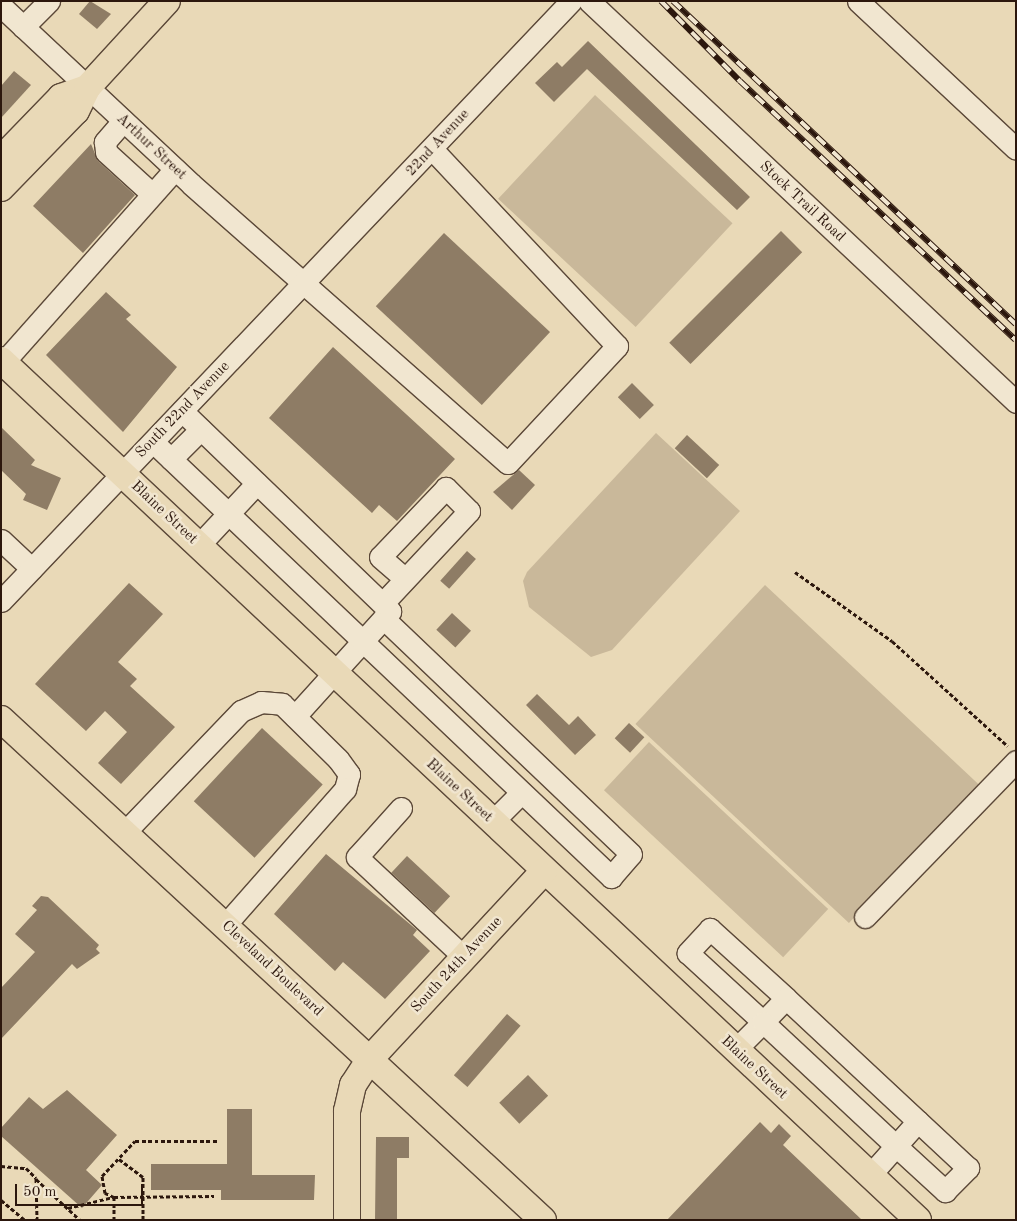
<!DOCTYPE html>
<html>
<head>
<meta charset="utf-8">
<style>
  body { margin:0 }
  #map { position:relative; width:1017px; height:1221px; overflow:hidden; background:#e9d9b7; font-family:"Old Standard TT",serif }
  div>[style] { position:absolute }
  [style*='--x'] { left:calc(var(--x)*1px); top:calc(var(--y)*1px); width:calc(var(--w)*1px); rotate:calc(var(--a)*1deg) }
  .green>* { inset:0; background:#c9b89a; transform-origin:0 0 }
  .building>* { inset:0; background:#8e7c65; transform-origin:0 0 }
  .path>* { height:3px; margin-top:-1.5px; transform-origin:0; background:repeating-linear-gradient(90deg,#2c170d 0 4px,transparent 0 6.5px) }
  .roads { filter:drop-shadow(1px 0 #5b4838) drop-shadow(-1px 0 #5b4838) drop-shadow(0 1px #5b4838) drop-shadow(0 -1px #5b4838) }
  .minor>* { height:21px; margin:-10.5px; padding:0 10.5px; transform-origin:10.5px; border-radius:10.5px; background:#f1e6d0 }
  .major>* { height:26px; margin:-13px; padding:0 13px; transform-origin:13px; border-radius:13px; background:#e9d9b7 }
  .rail>* { height:5.5px; margin-top:-2.75px; transform-origin:0; background:repeating-linear-gradient(90deg,#f1e6d0 0 11px,#2c170d 0 22px); box-sizing:border-box; border-block:1px solid #2c170d }
  span { translate:-50% -50%; white-space:nowrap; text-align:center; line-height:1.15; -webkit-text-stroke:5px #f1e6d0; paint-order:stroke }
  .street-label { font-size:15px; color:#2c170d }
  .frame { position:absolute; inset:0; border:2px solid #2c170d; pointer-events:none }
  .scale { position:absolute; left:15px; top:1184px; width:128px; height:22px; box-sizing:border-box; border:2px solid #2c170d; border-top:0; padding-left:6px; font-size:15px; line-height:18px; white-space:nowrap; color:#2c170d; -webkit-text-stroke:4px #f1e6d0; paint-order:stroke }
</style>
</head>
<body>
<div id="map">
  <div class="green">
    <i style="left:595px;top:95px;width:188px;height:142px;rotate:43deg"></i>
    <i style="clip-path:polygon(656px 433px,740px 511px,612px 650px,591px 657px,529px 607px,523px 581px,527px 572px)"></i>
    <i style="left:765px;top:585px;width:292px;height:190px;rotate:43deg"></i>
    <i style="left:649px;top:742px;width:245px;height:66px;rotate:43deg"></i>
  </div>
  <div class="building">
    <i style="clip-path:polygon(90px 1px,111px 14px,97px 29px,79px 14px)"></i>
    <i style="clip-path:polygon(588px 41px,750px 197px,737px 210px,587px 69px,554px 102px,535px 83px,557px 62px,562px 67px)"></i>
    <i style="clip-path:polygon(14px 71px,31px 85px,1px 118px,1px 86px)"></i>
    <i style="clip-path:polygon(91px 144px,98px 161px,135px 195px,83px 253px,33px 206px)"></i>
    <i style="left:781px;top:231px;width:30px;height:158px;rotate:45deg"></i>
    <i style="left:444px;top:233px;width:145px;height:100px;rotate:43deg"></i>
    <i style="clip-path:polygon(106px 292px,131px 315px,126px 319px,177px 367px,123px 432px,46px 355px)"></i>
    <i style="clip-path:polygon(333px 347px,455px 459px,397px 521px,379px 505px,372px 513px,269px 418px)"></i>
    <i style="left:632px;top:383px;width:31px;height:20px;rotate:45deg"></i>
    <i style="clip-path:polygon(1px 427px,35px 460px,31px 465px,61px 478px,47px 510px,23px 500px,26px 494px,1px 470px)"></i>
    <i style="left:687px;top:435px;width:44px;height:18px;rotate:43deg"></i>
    <i style="clip-path:polygon(519px 470px,535px 485px,512px 510px,493px 492px)"></i>
    <i style="left:467px;top:551px;width:12px;height:40px;rotate:42deg"></i>
    <i style="clip-path:polygon(129px 583px,163px 614px,118px 662px,137px 679px,130px 686px,175px 727px,121px 784px,98px 763px,127px 732px,105px 711px,86px 731px,35px 684px)"></i>
    <i style="left:452px;top:613px;width:26px;height:23px;rotate:43deg"></i>
    <i style="clip-path:polygon(537px 694px,569px 725px,578px 716px,596px 735px,575px 755px,526px 705px)"></i>
    <i style="left:629px;top:723px;width:21px;height:21px;rotate:43deg"></i>
    <i style="left:262px;top:728px;width:83px;height:100px;rotate:43deg"></i>
    <i style="clip-path:polygon(326px 854px,417px 930px,413px 935px,430px 951px,385px 999px,343px 962px,335px 971px,274px 914px)"></i>
    <i style="left:407px;top:856px;width:59px;height:23px;rotate:43deg"></i>
    <i style="clip-path:polygon(41px 896px,48px 897px,99px 945px,96px 949px,100px 953px,77px 969px,72px 964px,1px 1039px,1px 988px,35px 952px,15px 934px,37px 910px,32px 906px)"></i>
    <i style="left:507px;top:1014px;width:18px;height:81px;rotate:41deg"></i>
    <i style="left:528px;top:1075px;width:29px;height:40px;rotate:46deg"></i>
    <i style="clip-path:polygon(67px 1090px,117px 1135px,86px 1170px,102px 1185px,82px 1208px,1px 1136px,1px 1128px,29px 1097px,43px 1109px)"></i>
    <i style="clip-path:polygon(227px 1109px,252px 1109px,252px 1175px,315px 1175px,314px 1200px,221px 1200px,221px 1190px,151px 1190px,151px 1164px,227px 1164px)"></i>
    <i style="clip-path:polygon(760px 1122px,771px 1133px,779px 1124px,791px 1136px,783px 1145px,862px 1220px,667px 1220px)"></i>
    <i style="clip-path:polygon(376px 1137px,409px 1137px,409px 1158px,397px 1158px,397px 1220px,375px 1220px)"></i>
  </div>
  <div class="path">
    <i style="--x:795;--y:572;--w:119;--a:35.4"></i>
    <i style="--x:892;--y:641;--w:156;--a:42.2"></i>
    <i style="--x:119;--y:1159;--w:30;--a:37"></i>
    <i style="--x:143;--y:1177;--w:43;--a:90"></i>
    <i style="--x:1;--y:1166;--w:25;--a:5"></i>
    <i style="--x:26;--y:1168;--w:14;--a:45"></i>
    <i style="--x:36;--y:1178;--w:42;--a:88.6"></i>
    <i style="--x:36;--y:1179;--w:60;--a:43"></i>
    <i style="--x:114;--y:1197;--w:10;--a:-156"></i>
    <i style="--x:105;--y:1193;--w:17;--a:-100"></i>
    <i style="--x:102;--y:1176;--w:48;--a:-46.7"></i>
    <i style="--x:135;--y:1141;--w:83;--a:0"></i>
    <i style="--x:1;--y:1200;--w:31;--a:40"></i>
    <i style="--x:68;--y:1208;--w:46;--a:-13.7"></i>
    <i style="--x:114;--y:1220;--w:23;--a:-90"></i>
    <i style="--x:114;--y:1197;--w:100;--a:-0.6"></i>
  </div>
  <div class="roads">
    <div class="minor">
      <i style="--x:589;--y:1;--w:586;--a:43.2"></i>
      <i style="--x:858;--y:1;--w:216;--a:43.1"></i>
      <i style="--x:1;--y:6;--w:260;--a:43.1"></i>
      <i style="--x:191;--y:184;--w:422;--a:41.4"></i>
      <i style="--x:508;--y:463;--w:160;--a:-47"></i>
      <i style="--x:617;--y:346;--w:269;--a:-133.2"></i>
      <i style="--x:23;--y:27;--w:37;--a:-45"></i>
      <i style="--x:123;--y:121;--w:28;--a:131"></i>
      <i style="--x:105;--y:142;--w:10;--a:84"></i>
      <i style="--x:106;--y:152;--w:62;--a:42.4"></i>
      <i style="--x:1;--y:365;--w:262;--a:-48.4"></i>
      <i style="--x:182;--y:411;--w:289;--a:43.9"></i>
      <i style="--x:390;--y:611;--w:142;--a:132.1"></i>
      <i style="--x:153;--y:442;--w:632;--a:43.52"></i>
      <i style="--x:611;--y:877;--w:30;--a:-49"></i>
      <i style="--x:631;--y:854;--w:342;--a:-136.4"></i>
      <i style="--x:171;--y:459;--w:42;--a:-45"></i>
      <i style="--x:1;--y:540;--w:42;--a:43.1"></i>
      <i style="--x:198;--y:546;--w:86;--a:-46.9"></i>
      <i style="--x:1;--y:601;--w:828;--a:-46.47"></i>
      <i style="--x:383;--y:603;--w:126;--a:-46.9"></i>
      <i style="--x:469;--y:511;--w:33;--a:-135"></i>
      <i style="--x:446;--y:488;--w:95;--a:133.7"></i>
      <i style="--x:380;--y:557;--w:33;--a:41"></i>
      <i style="--x:401;--y:808;--w:66;--a:131.9"></i>
      <i style="--x:357;--y:857;--w:146;--a:43.1"></i>
      <i style="--x:492;--y:822;--w:41;--a:-45"></i>
      <i style="--x:124;--y:833;--w:169;--a:-46.2"></i>
      <i style="--x:241;--y:711;--w:22;--a:-24"></i>
      <i style="--x:261;--y:702;--w:21;--a:5"></i>
      <i style="--x:282;--y:704;--w:78;--a:44.5"></i>
      <i style="--x:338;--y:759;--w:19;--a:54"></i>
      <i style="--x:349;--y:774;--w:16;--a:105"></i>
      <i style="--x:345;--y:789;--w:181;--a:131.4"></i>
      <i style="--x:865;--y:917;--w:217;--a:-45.9"></i>
      <i style="--x:735;--y:1050;--w:40;--a:-45"></i>
      <i style="--x:763;--y:1022;--w:33;--a:-46"></i>
      <i style="--x:786;--y:998;--w:103;--a:-137.8"></i>
      <i style="--x:710;--y:929;--w:33;--a:133"></i>
      <i style="--x:688;--y:953;--w:102;--a:42.6"></i>
      <i style="--x:763;--y:1022;--w:182;--a:43"></i>
      <i style="--x:896;--y:1146;--w:67;--a:42.6"></i>
      <i style="--x:945;--y:1191;--w:33;--a:-45"></i>
      <i style="--x:968;--y:1168;--w:249;--a:-137"></i>
      <i style="--x:870;--y:1175;--w:72;--a:-48.4"></i>
    </div>
    <div class="major">
      <i style="--x:1;--y:159;--w:86;--a:-45.9"></i>
      <i style="--x:61;--y:97;--w:28;--a:-19"></i>
      <i style="--x:1;--y:188;--w:107;--a:-45.8"></i>
      <i style="--x:76;--y:111;--w:25;--a:-64"></i>
      <i style="--x:87;--y:88;--w:118;--a:-47.4"></i>
      <i style="--x:1;--y:360;--w:1257;--a:43.16"></i>
      <i style="--x:1;--y:719;--w:738;--a:42.75"></i>
      <i style="--x:347;--y:1220;--w:109;--a:-90"></i>
      <i style="--x:347;--y:1111;--w:27;--a:-77"></i>
      <i style="--x:353;--y:1085;--w:31;--a:-57"></i>
      <i style="--x:370;--y:1059;--w:256;--a:-47.2"></i>
    </div>
  </div>
  <div class="rail">
    <i style="--x:661;--y:1;--w:112;--a:45.4"></i>
    <i style="--x:740;--y:81;--w:378;--a:43.2"></i>
    <i style="--x:673;--y:1;--w:471;--a:43.3"></i>
  </div>
  <div class="street-label">
    <span style="left:438px;top:143px;rotate:-47deg">22nd Avenue</span>
    <span style="left:151px;top:147px;rotate:43deg">Arthur Street</span>
    <span style="left:802px;top:202px;rotate:43deg">Stock Trail Road</span>
    <span style="left:183px;top:410px;rotate:-46deg">South 22nd Avenue</span>
    <span style="left:164px;top:513px;rotate:43deg">Blaine Street</span>
    <span style="left:459px;top:791px;rotate:43deg">Blaine Street</span>
    <span style="left:457px;top:965px;rotate:-47deg">South 24th Avenue</span>
    <span style="left:272px;top:969px;rotate:43deg">Cleveland Boulevard</span>
    <span style="left:754px;top:1068px;rotate:43deg">Blaine Street</span>
  </div>
  <div class="frame"></div>
  <div class="scale">50 m</div>
</div>
</body>
</html>
